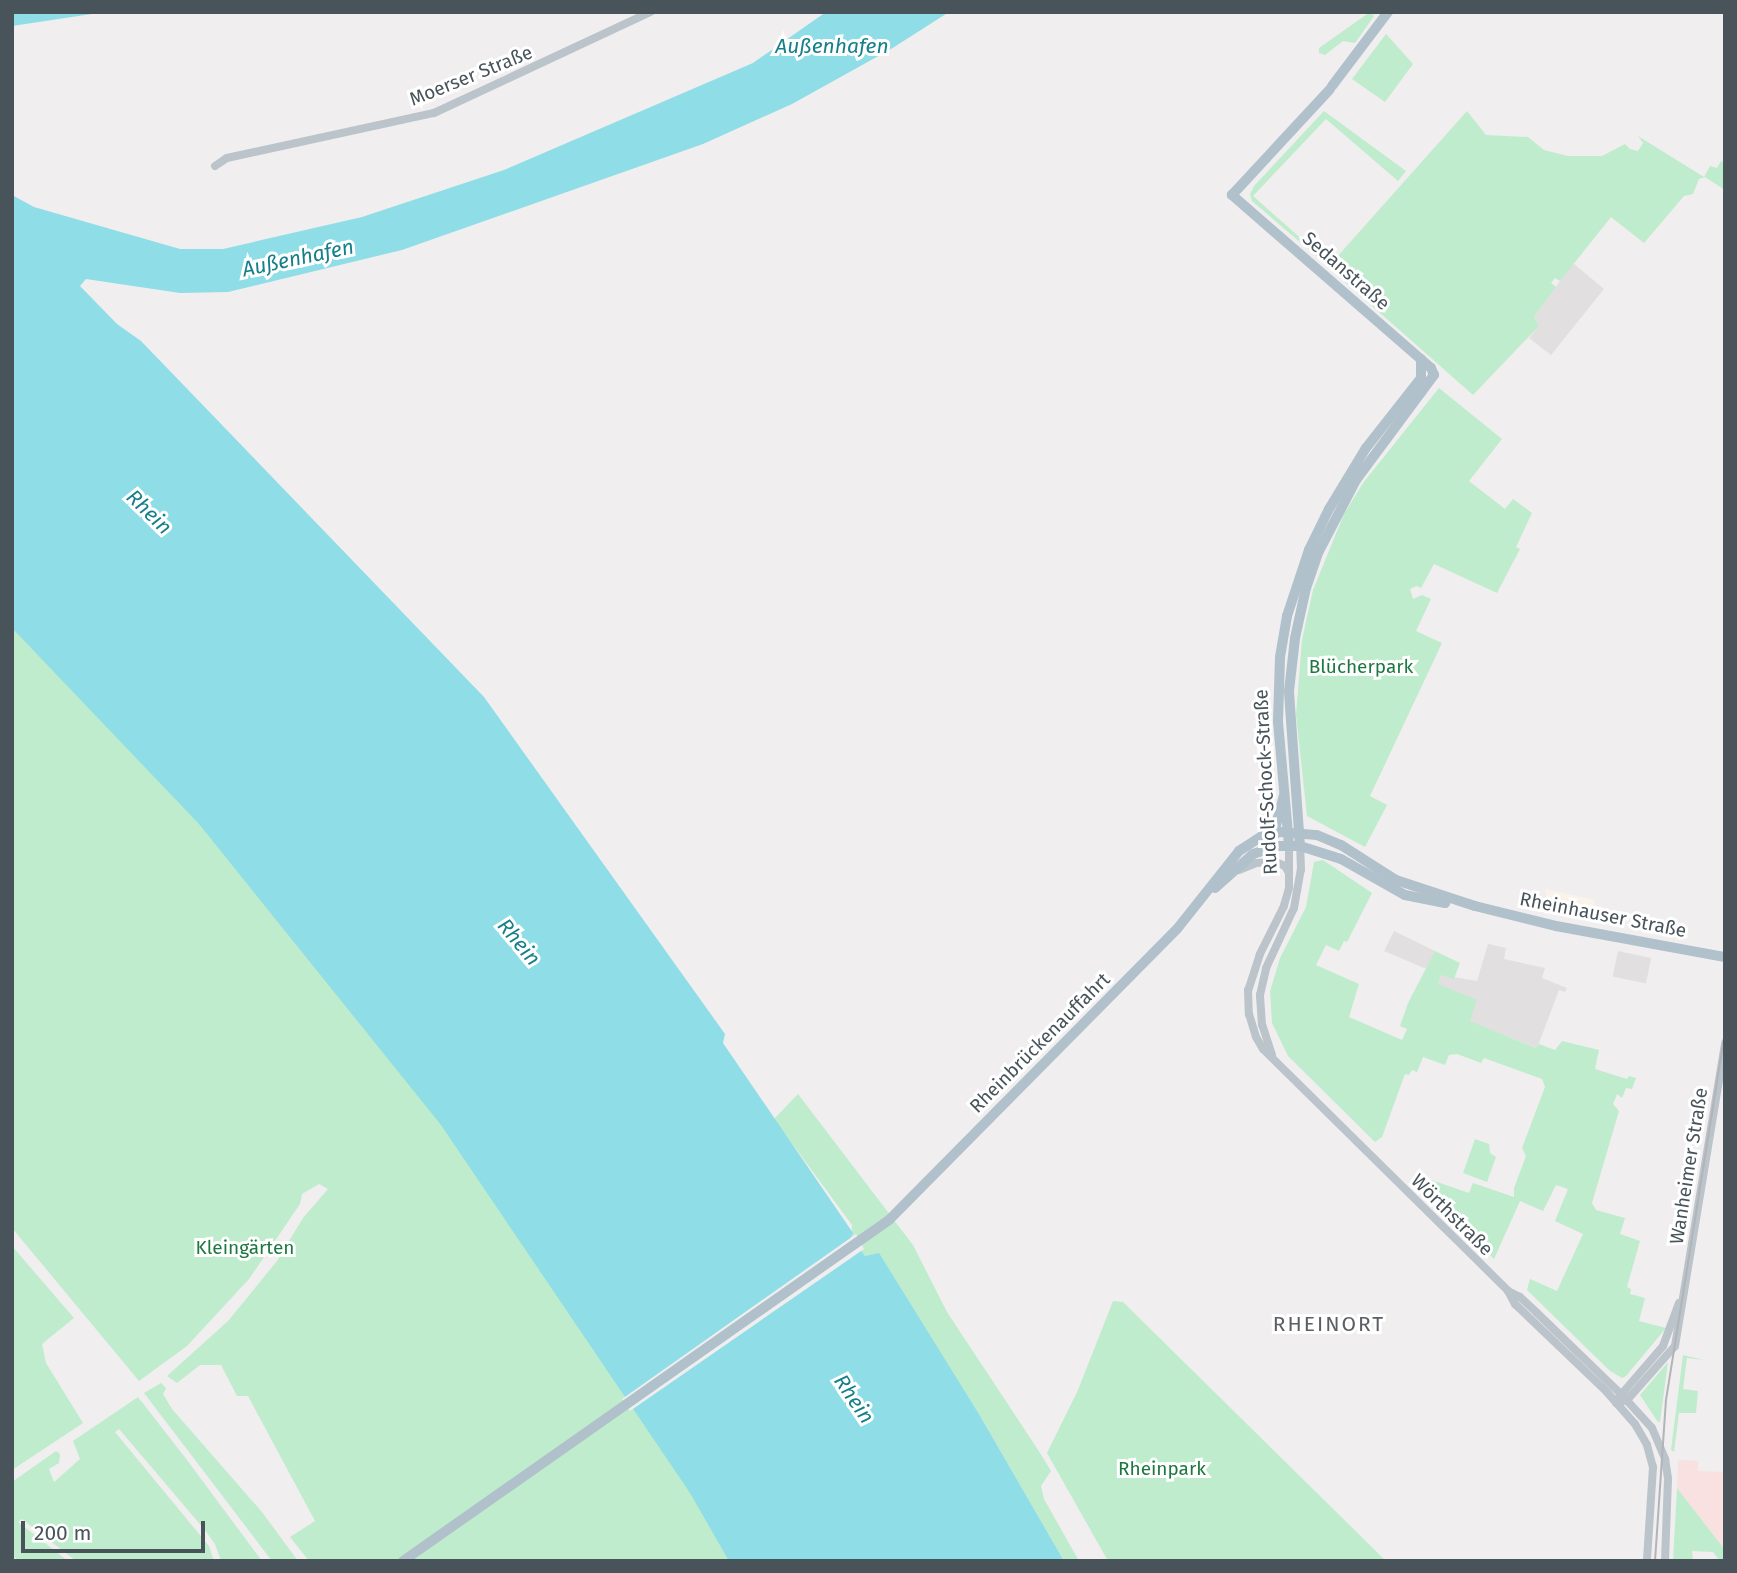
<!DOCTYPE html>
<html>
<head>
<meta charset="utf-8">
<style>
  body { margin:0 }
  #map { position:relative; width:1737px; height:1573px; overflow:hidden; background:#f1eeef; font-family:"Fira Sans",sans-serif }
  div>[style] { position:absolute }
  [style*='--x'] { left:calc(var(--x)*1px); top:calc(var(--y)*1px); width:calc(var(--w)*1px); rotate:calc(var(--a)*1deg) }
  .commercial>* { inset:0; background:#faf3e9 }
  .education>* { inset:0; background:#e2dfe0; transform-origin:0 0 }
  .medical>* { inset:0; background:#f9e0e1 }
  .green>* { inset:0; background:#bfeccc }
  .water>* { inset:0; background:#8fdde6 }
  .pier>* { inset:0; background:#f1eeef }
  .minor>* { height:8px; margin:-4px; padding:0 4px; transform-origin:4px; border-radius:4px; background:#bbc4ca }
  .major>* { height:10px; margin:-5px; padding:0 5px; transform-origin:5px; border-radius:5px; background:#b0c1cb }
  .tram>* { height:2px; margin:-1px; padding:0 1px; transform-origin:1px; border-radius:1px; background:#b1b4b8 }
  span { translate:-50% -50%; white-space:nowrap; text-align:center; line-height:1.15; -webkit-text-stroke:6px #fff; paint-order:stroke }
  .street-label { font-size:19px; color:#48545a }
  .park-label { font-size:19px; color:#1d7740 }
  .water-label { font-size:21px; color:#157f8a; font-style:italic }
  .neighbourhood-label { font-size:21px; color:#5b5f63; letter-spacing:2px }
  .frame { position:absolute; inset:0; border:14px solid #48545a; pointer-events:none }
  .scale { position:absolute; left:21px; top:1521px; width:184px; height:32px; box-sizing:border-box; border:4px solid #48545a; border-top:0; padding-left:9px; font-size:21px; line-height:24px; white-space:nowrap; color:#48545a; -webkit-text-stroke:5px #fff; paint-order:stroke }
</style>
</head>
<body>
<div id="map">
  <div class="commercial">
    <i style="clip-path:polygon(1545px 889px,1595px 900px,1592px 916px,1581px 920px,1552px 914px,1555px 903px,1547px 900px)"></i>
  </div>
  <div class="education">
    <i style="clip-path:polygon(1573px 263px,1604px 289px,1551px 355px,1529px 338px,1539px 326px,1534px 317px)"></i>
    <i style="clip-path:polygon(1394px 931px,1435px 951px,1428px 967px,1424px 968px,1384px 951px)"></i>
    <i style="clip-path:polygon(1488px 944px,1506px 948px,1504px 959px,1545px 968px,1542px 978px,1567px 988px,1565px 992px,1559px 990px,1537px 1048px,1430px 1006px,1441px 975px,1477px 981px)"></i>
    <i style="left:1618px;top:951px;width:34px;height:26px;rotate:12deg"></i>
  </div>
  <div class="medical">
    <i style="clip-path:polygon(1678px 1460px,1698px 1461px,1698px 1471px,1725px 1472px,1725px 1550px,1677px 1488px)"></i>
  </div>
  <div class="green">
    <i style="clip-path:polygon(1370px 12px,1374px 16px,1355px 43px,1343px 41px,1325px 55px,1319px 53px,1319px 48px)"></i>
    <i style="clip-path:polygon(1386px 34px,1413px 64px,1385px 102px,1352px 79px)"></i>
    <i style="clip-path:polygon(1324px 111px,1406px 171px,1398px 181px,1326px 119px,1253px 196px,1323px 258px,1321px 260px,1252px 201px,1250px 194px,1254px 186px)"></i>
    <i style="clip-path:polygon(1467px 111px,1486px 135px,1528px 137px,1544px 150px,1568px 156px,1602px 156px,1625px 144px,1630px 149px,1638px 151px,1643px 143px,1638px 136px,1704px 177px,1710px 166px,1717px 168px,1721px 161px,1725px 163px,1725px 190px,1705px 177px,1699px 179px,1693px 194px,1684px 196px,1644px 243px,1611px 217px,1560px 281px,1555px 278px,1551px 283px,1556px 287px,1534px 317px,1539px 326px,1473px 395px,1328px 267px)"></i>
    <i style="clip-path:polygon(1439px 388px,1502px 439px,1469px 481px,1505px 509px,1513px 499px,1532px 513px,1516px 547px,1520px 549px,1497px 593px,1434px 564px,1421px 588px,1417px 586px,1410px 589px,1413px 599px,1422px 595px,1431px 599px,1416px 631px,1442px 643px,1370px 796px,1387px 805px,1365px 847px,1307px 816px,1296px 715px,1302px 640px,1313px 590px,1344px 514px,1363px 483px)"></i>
    <i style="clip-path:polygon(12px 621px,223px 842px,454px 1131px,735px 1561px,309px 1561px,290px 1537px,315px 1521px,248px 1396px,237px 1396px,221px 1365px,200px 1365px,177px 1383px,167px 1376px,228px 1321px,277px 1261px,303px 1218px,328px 1189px,319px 1184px,302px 1194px,300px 1204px,249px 1279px,187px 1346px,139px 1381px,12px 1228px)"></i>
    <i style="clip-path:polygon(1323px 860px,1372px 893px,1347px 942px,1344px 941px,1339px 951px,1326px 945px,1316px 965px,1359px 984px,1349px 1017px,1402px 1040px,1407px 1029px,1400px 1026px,1408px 1003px,1435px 951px,1460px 963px,1454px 979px,1441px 975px,1438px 984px,1477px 1000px,1470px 1021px,1536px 1048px,1539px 1044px,1555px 1050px,1562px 1041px,1599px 1050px,1595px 1069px,1627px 1079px,1629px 1076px,1636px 1078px,1632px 1089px,1626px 1088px,1622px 1098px,1617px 1094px,1616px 1097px,1613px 1104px,1619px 1111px,1592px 1203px,1596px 1210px,1625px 1218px,1620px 1234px,1640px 1241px,1627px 1287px,1631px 1289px,1630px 1294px,1645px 1298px,1639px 1321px,1666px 1328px,1626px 1376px,1622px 1378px,1610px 1371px,1527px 1290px,1530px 1279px,1557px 1291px,1583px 1234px,1555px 1221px,1568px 1189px,1556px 1185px,1543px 1211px,1520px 1201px,1494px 1259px,1420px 1187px,1414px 1174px,1469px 1193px,1473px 1183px,1514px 1197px,1514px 1188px,1526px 1156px,1522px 1148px,1545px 1087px,1542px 1079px,1484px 1058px,1481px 1063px,1457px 1054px,1449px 1055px,1445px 1065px,1423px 1057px,1417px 1072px,1412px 1070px,1409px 1075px,1405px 1074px,1382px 1137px,1375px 1142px,1288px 1056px,1272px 1023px,1270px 991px,1280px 958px,1306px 907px,1314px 862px)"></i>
    <i style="clip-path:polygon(798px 1094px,913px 1245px,947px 1312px,1042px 1456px,1051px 1471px,1041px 1486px,1044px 1499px,1079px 1561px,1064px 1561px,979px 1414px,879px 1254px,865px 1256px,851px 1237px,852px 1225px,774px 1119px)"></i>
    <i style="clip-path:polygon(1475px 1139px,1489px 1144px,1490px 1153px,1496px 1157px,1487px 1182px,1463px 1173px)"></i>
    <i style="clip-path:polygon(12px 1246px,74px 1318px,42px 1344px,46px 1363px,83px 1423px,12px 1470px)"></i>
    <i style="clip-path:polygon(1113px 1301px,1123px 1302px,1386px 1561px,1108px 1561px,1047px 1453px,1078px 1390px)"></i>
    <i style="clip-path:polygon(1683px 1355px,1704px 1360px,1687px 1358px,1683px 1389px,1698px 1391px,1696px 1413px,1679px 1413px,1674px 1452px,1671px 1450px)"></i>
    <i style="clip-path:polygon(1668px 1362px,1660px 1422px,1658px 1422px,1640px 1395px)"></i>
    <i style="clip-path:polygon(161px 1383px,166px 1388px,163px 1394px,172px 1409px,262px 1512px,298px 1561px,272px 1561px,144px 1393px)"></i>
    <i style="clip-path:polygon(138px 1397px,187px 1460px,262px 1561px,221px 1561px,215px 1544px,204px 1529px,119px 1429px,115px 1432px,209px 1546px,214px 1561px,76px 1561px,22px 1519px,18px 1522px,68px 1561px,19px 1561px,12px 1556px,12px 1482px,56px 1451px,60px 1454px,59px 1463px,49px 1469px,54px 1482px,80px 1459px,73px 1441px)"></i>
    <i style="clip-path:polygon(1677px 1488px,1725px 1550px,1725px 1561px,1720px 1561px,1713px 1552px,1692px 1551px,1693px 1561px,1673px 1561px)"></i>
  </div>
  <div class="water">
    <i style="clip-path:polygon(12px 12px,105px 12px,12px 26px)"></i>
    <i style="clip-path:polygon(826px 12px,949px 12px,891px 49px,792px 104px,703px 144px,402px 250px,228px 292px,180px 293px,86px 279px,80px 286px,117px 324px,141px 341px,484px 697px,725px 1034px,723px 1043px,853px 1233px,851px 1237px,865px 1256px,879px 1253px,979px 1414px,1064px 1561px,729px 1561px,690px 1493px,441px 1125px,199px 824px,12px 628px,12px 195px,34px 207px,180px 249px,223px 249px,362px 217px,504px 170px,753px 63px)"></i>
  </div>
  <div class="pier">
    <i style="clip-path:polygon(856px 1234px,864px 1249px,630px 1411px,622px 1399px)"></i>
  </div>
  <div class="minor">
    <i style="--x:215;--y:166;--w:14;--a:-34"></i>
    <i style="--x:227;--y:158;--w:212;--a:-12.3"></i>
    <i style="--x:434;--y:113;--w:239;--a:-25"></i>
    <i style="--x:1289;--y:845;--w:43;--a:90"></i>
    <i style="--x:1289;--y:888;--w:19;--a:106"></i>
    <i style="--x:1284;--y:906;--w:54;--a:116.6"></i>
    <i style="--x:1260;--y:954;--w:38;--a:108"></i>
    <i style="--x:1248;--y:990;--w:24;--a:88"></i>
    <i style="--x:1249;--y:1014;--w:24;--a:73"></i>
    <i style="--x:1256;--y:1037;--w:14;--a:60"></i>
    <i style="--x:1263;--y:1049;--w:344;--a:44.6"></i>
    <i style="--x:1508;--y:1291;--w:15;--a:62"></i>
    <i style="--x:1515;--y:1304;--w:126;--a:43.7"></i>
    <i style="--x:1606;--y:1391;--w:44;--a:48.7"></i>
    <i style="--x:1635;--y:1424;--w:24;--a:60"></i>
    <i style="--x:1647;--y:1445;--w:23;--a:75"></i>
    <i style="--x:1653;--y:1467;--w:94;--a:93.7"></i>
    <i style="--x:1239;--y:870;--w:18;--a:-22"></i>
    <i style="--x:1256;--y:863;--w:20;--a:-3"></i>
    <i style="--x:1276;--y:862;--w:10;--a:24"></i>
    <i style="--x:1285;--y:866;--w:8;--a:60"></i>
    <i style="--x:1272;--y:1055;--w:32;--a:-108"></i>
    <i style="--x:1262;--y:1025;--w:30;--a:-94"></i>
    <i style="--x:1260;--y:995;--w:28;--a:-77"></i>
    <i style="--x:1266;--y:968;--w:66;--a:-65"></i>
    <i style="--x:1294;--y:908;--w:39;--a:-80"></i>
    <i style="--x:1301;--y:870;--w:24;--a:-92"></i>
    <i style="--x:1508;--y:1291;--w:13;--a:27"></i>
    <i style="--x:1520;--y:1297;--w:23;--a:43"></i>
    <i style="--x:1537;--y:1313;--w:117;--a:44"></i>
    <i style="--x:1621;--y:1394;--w:46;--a:47.6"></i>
    <i style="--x:1652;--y:1428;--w:34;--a:67"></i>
    <i style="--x:1665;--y:1459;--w:20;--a:81"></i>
    <i style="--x:1668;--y:1479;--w:82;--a:92.1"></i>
    <i style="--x:1619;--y:1397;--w:67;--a:-49.2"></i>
    <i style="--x:1663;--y:1346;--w:46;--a:-69.6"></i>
    <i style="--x:1616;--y:1403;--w:11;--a:-15"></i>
    <i style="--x:1627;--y:1400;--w:72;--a:-48.4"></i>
    <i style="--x:1675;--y:1346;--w:307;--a:-80.6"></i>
  </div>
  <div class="major">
    <i style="--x:1332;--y:86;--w:93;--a:-52.9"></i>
    <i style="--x:1267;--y:833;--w:12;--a:-42"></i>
    <i style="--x:1276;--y:825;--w:31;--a:-75"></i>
    <i style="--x:1289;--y:845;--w:124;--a:-95.1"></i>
    <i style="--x:1278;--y:721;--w:64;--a:-88.2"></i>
    <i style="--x:1280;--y:657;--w:42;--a:-80.3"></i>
    <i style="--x:1287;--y:616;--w:70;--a:-71.6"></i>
    <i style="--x:1309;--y:550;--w:46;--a:-64"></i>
    <i style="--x:1329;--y:509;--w:71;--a:-58.8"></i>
    <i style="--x:1366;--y:448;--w:89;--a:-51.8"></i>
    <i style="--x:1421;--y:378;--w:19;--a:-90"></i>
    <i style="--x:1300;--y:846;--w:155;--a:-94.1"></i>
    <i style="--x:1289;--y:691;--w:53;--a:-83.5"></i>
    <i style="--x:1295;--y:638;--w:51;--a:-77.6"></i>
    <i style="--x:1306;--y:588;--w:37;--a:-71"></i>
    <i style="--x:1318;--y:553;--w:82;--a:-62.5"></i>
    <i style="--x:1356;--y:480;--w:131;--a:-53.4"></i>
    <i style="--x:1434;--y:375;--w:8;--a:-113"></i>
    <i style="--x:1431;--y:368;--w:264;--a:-139"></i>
    <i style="--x:1232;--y:195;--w:144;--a:-47.2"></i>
    <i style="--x:1215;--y:888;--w:51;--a:-41.8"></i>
    <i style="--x:1253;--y:854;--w:26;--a:-18"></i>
    <i style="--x:1278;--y:846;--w:22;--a:0"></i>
    <i style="--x:1300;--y:846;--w:43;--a:17.6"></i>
    <i style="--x:1341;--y:859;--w:73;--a:29.4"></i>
    <i style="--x:1405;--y:895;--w:41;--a:11.3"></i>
    <i style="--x:403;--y:1561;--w:594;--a:-35.06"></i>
    <i style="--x:889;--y:1220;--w:409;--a:-45.3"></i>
    <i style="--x:1177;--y:929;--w:100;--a:-51.5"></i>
    <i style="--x:1239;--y:851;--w:27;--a:-33"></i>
    <i style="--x:1262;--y:836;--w:19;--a:-12"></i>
    <i style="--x:1281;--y:832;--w:36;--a:5"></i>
    <i style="--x:1317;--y:835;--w:26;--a:23"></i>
    <i style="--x:1341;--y:845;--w:65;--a:32.5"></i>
    <i style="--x:1396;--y:880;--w:83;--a:18.2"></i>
    <i style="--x:1475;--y:906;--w:83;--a:13.9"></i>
    <i style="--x:1556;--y:926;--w:172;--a:10.4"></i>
  </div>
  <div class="tram">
    <i style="--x:1655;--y:1561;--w:161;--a:-86.1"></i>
    <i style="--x:1666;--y:1400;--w:375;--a:-80.9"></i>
  </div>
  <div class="street-label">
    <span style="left:471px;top:76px;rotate:-22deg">Moerser Straße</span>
    <span style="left:1346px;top:271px;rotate:41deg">Sedanstraße</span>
    <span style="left:1266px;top:782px;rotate:-93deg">Rudolf-Schock-Straße</span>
    <span style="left:1603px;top:915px;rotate:11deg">Rheinhauser Straße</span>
    <span style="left:1040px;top:1043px;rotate:-45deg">Rheinbrückenauffahrt</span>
    <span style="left:1689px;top:1166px;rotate:-81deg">Wanheimer Straße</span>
    <span style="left:1452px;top:1215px;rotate:45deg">Wörthstraße</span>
  </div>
  <div class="park-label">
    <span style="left:1361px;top:667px">Blücherpark</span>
    <span style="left:245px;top:1248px">Kleingärten</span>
    <span style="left:1162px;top:1469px">Rheinpark</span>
  </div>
  <div class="water-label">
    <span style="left:832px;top:46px">Außenhafen</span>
    <span style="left:298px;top:258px;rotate:-12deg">Außenhafen</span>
    <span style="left:149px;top:512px;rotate:44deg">Rhein</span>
    <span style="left:519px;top:942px;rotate:50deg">Rhein</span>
    <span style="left:854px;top:1399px;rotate:56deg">Rhein</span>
  </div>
  <div class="neighbourhood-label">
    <span style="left:1329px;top:1324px">RHEINORT</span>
  </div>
  <div class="frame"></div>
  <div class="scale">200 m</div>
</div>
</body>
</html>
